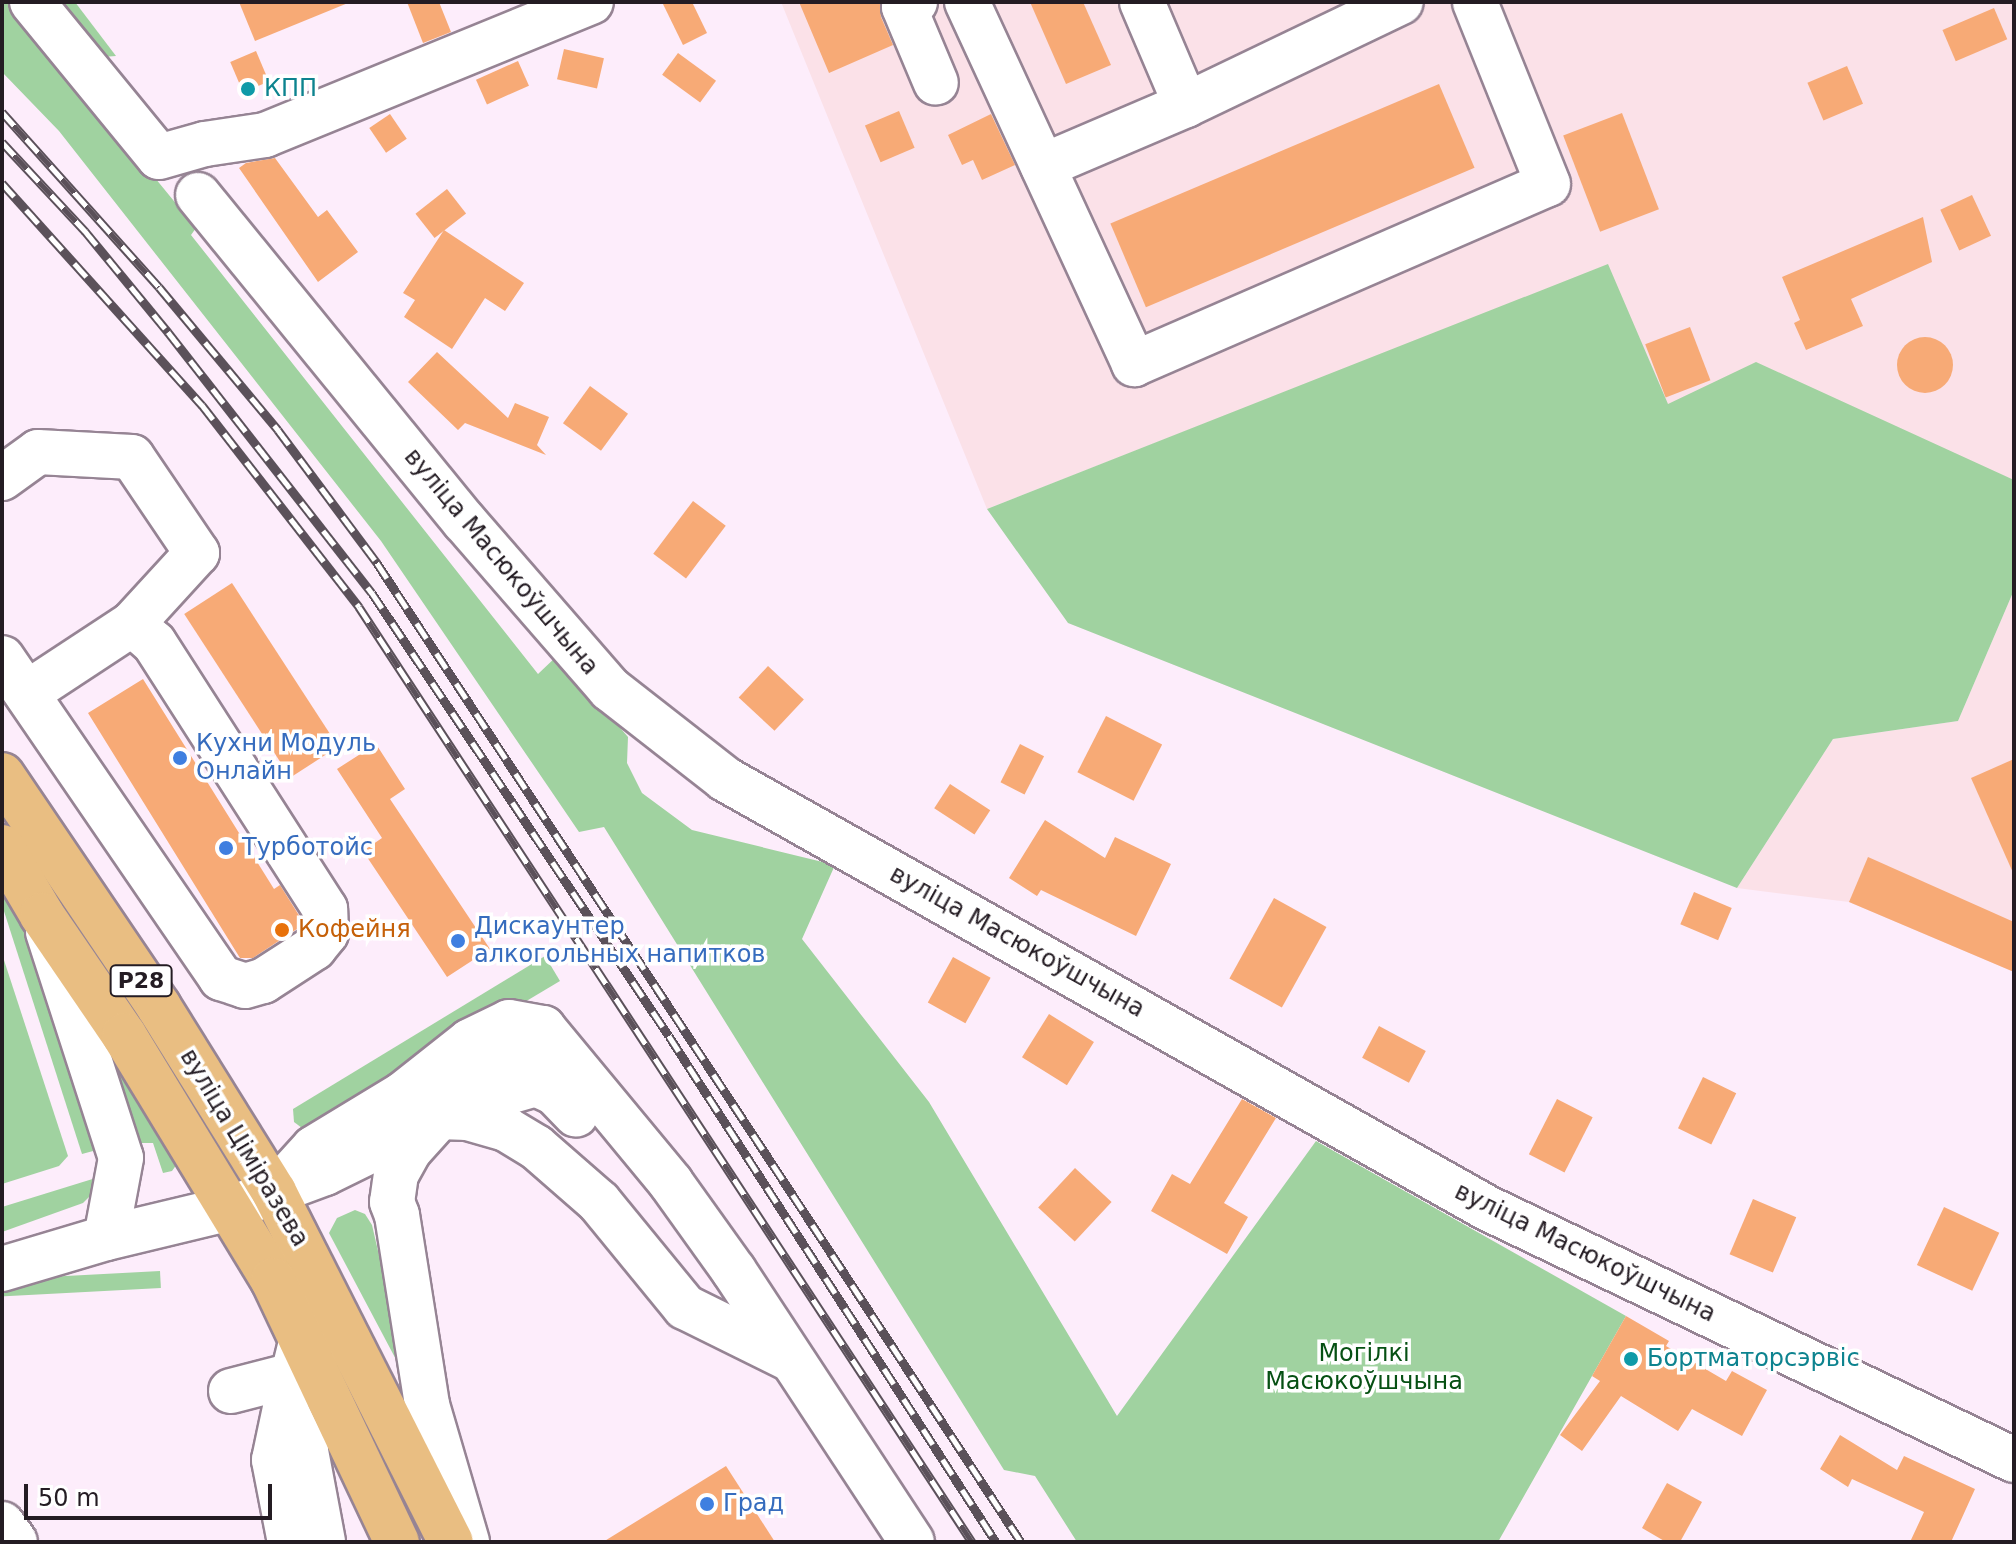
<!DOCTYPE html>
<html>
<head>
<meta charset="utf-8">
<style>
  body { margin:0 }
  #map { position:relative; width:2016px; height:1544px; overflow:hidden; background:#fdedfb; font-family:"DejaVu Sans",sans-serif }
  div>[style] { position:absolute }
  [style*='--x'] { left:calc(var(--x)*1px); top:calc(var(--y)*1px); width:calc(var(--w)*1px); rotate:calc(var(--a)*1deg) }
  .industrial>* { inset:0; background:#fbe1e8 }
  .green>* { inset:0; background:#a0d2a0; transform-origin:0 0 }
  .building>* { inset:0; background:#f7aa76; transform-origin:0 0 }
  .round { border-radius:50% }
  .roads { filter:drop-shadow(2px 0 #968494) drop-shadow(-2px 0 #968494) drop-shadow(0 2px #968494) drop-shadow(0 -2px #968494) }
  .minor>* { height:44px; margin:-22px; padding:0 22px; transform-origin:22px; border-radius:22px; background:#fff }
  .major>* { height:44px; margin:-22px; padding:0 22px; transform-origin:22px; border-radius:22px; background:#e9be82 }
  .rail>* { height:9px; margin-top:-4.5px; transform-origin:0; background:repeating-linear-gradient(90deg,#fff 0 18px,#5b515a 0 36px); box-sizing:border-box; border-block:2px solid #5b515a }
  .dots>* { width:22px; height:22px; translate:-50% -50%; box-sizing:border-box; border:4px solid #fff; border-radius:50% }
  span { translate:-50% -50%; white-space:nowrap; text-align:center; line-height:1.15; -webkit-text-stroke:7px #fff; paint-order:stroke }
  .shield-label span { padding:2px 6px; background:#fff; border:2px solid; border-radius:6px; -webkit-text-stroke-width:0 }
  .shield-label { font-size:22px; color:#241c23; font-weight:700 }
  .culture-label { font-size:24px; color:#0d838f }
  .left { translate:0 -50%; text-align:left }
  .street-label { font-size:24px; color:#241c23 }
  .shop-label { font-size:24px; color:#366cbe }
  .food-label { font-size:24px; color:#c56008 }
  .park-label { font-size:24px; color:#065013 }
  .frame { position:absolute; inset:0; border:4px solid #241c23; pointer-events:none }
  .scale { position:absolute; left:24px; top:1484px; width:248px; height:36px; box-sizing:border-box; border:4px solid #241c23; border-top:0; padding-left:10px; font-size:24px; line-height:28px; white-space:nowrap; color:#241c23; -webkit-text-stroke:6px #fff; paint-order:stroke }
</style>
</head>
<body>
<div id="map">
  <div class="industrial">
    <i style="clip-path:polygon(781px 2px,2014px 2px,2014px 480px,1995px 472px,1668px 405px,1517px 301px,987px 509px)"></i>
    <i style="clip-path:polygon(2014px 590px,2014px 972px,1849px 902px,1737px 888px,1833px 739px,1958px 721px)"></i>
  </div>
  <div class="green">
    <i style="clip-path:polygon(2px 2px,11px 2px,196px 228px,191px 235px,538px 674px,558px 655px,628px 737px,627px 763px,642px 793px,692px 830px,835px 865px,802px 939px,929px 1102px,1117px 1416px,1316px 1141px,1626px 1316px,1498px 1542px,1077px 1542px,1035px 1476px,1004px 1470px,604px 827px,579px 832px,381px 541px,59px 131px,2px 72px)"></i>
    <i style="clip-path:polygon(54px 2px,75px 2px,116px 56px,103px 57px)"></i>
    <i style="clip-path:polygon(1608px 264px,1668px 404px,1756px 362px,2014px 480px,2014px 590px,1958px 721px,1833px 739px,1737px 888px,1068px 623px,987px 509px)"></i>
    <i style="clip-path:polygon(2px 895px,46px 950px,108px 1147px,82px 1154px,2px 905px)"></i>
    <i style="clip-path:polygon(2px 954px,68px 1156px,59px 1166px,2px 1184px)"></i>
    <i style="clip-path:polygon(545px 956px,560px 981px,313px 1128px,302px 1128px,294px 1122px,293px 1109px)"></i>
    <i style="clip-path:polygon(105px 1049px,174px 1155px,177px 1164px,172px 1171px,163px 1173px,153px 1143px,131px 1143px)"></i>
    <i style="clip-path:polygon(99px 1177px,95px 1191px,83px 1203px,2px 1232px,2px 1207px)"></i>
    <i style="clip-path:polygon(355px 1210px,365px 1214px,372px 1225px,409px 1384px,329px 1233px,337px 1218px)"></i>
    <i style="left:160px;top:1271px;width:17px;height:165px;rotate:87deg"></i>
  </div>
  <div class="building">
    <i style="clip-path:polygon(239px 2px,348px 2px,348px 3px,255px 41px)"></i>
    <i style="clip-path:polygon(407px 2px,439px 2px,451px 32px,423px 43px)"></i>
    <i style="clip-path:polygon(662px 2px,692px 2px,707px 33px,683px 45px)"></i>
    <i style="clip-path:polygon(799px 2px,880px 2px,881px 17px,893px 45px,829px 73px)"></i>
    <i style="clip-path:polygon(1030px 2px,1083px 2px,1111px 65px,1066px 84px)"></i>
    <i style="left:1994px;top:8px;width:34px;height:56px;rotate:67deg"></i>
    <i style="left:564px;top:49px;width:41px;height:31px;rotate:13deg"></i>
    <i style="left:256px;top:51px;width:33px;height:28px;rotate:67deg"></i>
    <i style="left:678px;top:53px;width:47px;height:27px;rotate:36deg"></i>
    <i style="left:518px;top:61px;width:27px;height:46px;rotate:66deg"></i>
    <i style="left:1847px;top:66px;width:41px;height:43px;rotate:67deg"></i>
    <i style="left:1439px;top:84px;width:91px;height:357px;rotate:67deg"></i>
    <i style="left:899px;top:111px;width:40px;height:37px;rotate:67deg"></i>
    <i style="left:1622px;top:113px;width:103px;height:63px;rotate:69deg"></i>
    <i style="left:390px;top:114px;width:30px;height:25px;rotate:56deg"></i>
    <i style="clip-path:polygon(991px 114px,1015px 165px,982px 180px,973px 160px,962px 165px,948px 135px)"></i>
    <i style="clip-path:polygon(275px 158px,318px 217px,327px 210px,358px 252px,318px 282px,239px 168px,246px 163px)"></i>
    <i style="left:447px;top:189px;width:31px;height:40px;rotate:52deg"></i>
    <i style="left:1972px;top:195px;width:45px;height:35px;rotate:65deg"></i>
    <i style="clip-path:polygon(1923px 217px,1932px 262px,1851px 299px,1863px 326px,1806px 350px,1794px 323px,1800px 320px,1782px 277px)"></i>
    <i style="clip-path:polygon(444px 230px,524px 283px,505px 311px,485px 298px,452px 349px,404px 317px,415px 300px,403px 293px)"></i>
    <i style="left:1690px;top:327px;width:57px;height:48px;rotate:69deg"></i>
    <i class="round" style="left:1897px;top:337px;width:56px;height:56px"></i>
    <i style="clip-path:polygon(437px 352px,508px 418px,515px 403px,549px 417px,537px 445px,546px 455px,465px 423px,458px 430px,408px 382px)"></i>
    <i style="left:590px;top:386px;width:47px;height:46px;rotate:36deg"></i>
    <i style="left:693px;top:501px;width:41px;height:66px;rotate:37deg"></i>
    <i style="left:232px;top:583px;width:195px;height:57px;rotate:57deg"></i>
    <i style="left:768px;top:666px;width:49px;height:43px;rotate:43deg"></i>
    <i style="clip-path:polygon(143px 679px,274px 889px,280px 885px,300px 917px,297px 929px,253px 958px,240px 958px,88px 713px)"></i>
    <i style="left:1106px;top:716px;width:63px;height:63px;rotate:27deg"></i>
    <i style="clip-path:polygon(376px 744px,405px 789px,390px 799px,490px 949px,447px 977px,363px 851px,382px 838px,337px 769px)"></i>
    <i style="left:1020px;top:744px;width:27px;height:43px;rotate:27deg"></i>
    <i style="clip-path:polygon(2014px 759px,2014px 875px,1971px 778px)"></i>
    <i style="left:950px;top:784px;width:48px;height:29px;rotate:33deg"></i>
    <i style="clip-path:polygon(1045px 820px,1105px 858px,1115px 837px,1171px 864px,1136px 936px,1041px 890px,1037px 896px,1009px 878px)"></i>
    <i style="clip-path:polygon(1868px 857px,2014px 922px,2014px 972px,1849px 902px)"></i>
    <i style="left:1694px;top:892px;width:41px;height:35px;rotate:23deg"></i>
    <i style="left:1274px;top:898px;width:60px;height:92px;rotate:29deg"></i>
    <i style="left:953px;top:957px;width:43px;height:52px;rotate:29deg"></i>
    <i style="left:1049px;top:1014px;width:53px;height:51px;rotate:32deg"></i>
    <i style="left:1379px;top:1026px;width:53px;height:36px;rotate:28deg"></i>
    <i style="left:1703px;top:1077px;width:37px;height:57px;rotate:26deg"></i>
    <i style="clip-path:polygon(1242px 1099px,1276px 1118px,1224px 1203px,1248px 1217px,1227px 1254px,1151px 1211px,1172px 1174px,1190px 1184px)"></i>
    <i style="left:1557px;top:1099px;width:40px;height:62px;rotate:27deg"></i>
    <i style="left:1075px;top:1168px;width:50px;height:54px;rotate:43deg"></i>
    <i style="left:1753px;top:1199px;width:47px;height:60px;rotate:23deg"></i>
    <i style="left:1944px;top:1207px;width:61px;height:64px;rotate:25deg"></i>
    <i style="clip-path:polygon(1626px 1316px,1669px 1341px,1666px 1346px,1726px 1381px,1732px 1371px,1767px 1390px,1742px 1436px,1692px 1409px,1678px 1431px,1621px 1396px,1582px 1451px,1560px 1435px,1600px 1381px,1592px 1376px)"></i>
    <i style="clip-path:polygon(1840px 1435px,1897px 1470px,1904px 1456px,1975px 1489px,1951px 1542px,1910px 1542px,1924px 1512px,1852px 1479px,1848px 1487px,1820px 1469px)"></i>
    <i style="clip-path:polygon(726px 1466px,775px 1542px,603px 1542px)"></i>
    <i style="clip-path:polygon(1667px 1483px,1702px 1502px,1680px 1542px,1666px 1542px,1642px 1528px)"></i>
  </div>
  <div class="roads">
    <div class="minor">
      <i style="--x:32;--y:2;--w:200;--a:50.7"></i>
      <i style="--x:159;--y:157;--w:48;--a:-15.8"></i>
      <i style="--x:205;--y:144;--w:61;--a:-8.5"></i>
      <i style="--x:265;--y:135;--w:352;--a:-22.2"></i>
      <i style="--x:915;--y:2;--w:12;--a:156"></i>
      <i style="--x:904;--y:7;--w:82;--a:67.2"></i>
      <i style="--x:967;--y:2;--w:399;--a:65.2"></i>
      <i style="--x:1134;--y:364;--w:451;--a:-23.5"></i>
      <i style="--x:1548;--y:184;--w:196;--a:-111.9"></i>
      <i style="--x:1142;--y:2;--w:112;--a:66.9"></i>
      <i style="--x:1043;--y:166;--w:155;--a:-23.1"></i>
      <i style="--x:1186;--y:105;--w:238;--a:-25.6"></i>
      <i style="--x:198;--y:195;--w:421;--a:50.8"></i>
      <i style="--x:464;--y:521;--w:223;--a:49"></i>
      <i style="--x:610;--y:689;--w:146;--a:38"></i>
      <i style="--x:725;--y:779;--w:874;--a:29.38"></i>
      <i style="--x:1487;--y:1208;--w:584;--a:25.56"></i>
      <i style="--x:2;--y:478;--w:44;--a:-35.8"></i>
      <i style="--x:38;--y:452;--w:94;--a:3"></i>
      <i style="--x:132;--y:457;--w:116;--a:55.9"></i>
      <i style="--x:197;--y:553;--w:96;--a:132.5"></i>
      <i style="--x:2;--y:658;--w:388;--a:55.6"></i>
      <i style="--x:221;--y:978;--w:25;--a:18"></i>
      <i style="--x:245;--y:986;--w:19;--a:-16"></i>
      <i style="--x:263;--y:981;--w:61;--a:-32.9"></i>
      <i style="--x:314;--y:948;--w:19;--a:-51"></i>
      <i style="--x:326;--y:933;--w:24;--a:-92"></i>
      <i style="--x:325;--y:909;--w:316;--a:-122.7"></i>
      <i style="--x:154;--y:643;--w:29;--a:-139"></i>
      <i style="--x:132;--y:624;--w:126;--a:146.7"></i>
      <i style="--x:48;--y:932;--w:237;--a:72.1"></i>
      <i style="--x:121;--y:1158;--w:81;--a:100.6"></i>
      <i style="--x:428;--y:1086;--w:92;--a:-19.6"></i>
      <i style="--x:515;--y:1055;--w:16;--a:-7"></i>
      <i style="--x:531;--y:1053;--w:14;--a:25"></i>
      <i style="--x:544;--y:1059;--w:28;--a:45"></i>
      <i style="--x:446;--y:1094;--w:55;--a:0"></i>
      <i style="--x:501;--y:1094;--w:36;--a:-16"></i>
      <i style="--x:536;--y:1084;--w:21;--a:25"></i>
      <i style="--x:555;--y:1093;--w:30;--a:46"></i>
      <i style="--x:434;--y:1123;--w:38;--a:132"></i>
      <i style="--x:409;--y:1151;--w:26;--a:119"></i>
      <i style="--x:396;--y:1174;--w:28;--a:98"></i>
      <i style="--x:392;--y:1202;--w:14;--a:69"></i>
      <i style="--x:397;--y:1215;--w:192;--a:81"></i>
      <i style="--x:427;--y:1405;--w:143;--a:73.7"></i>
      <i style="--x:274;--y:1192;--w:59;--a:-47.7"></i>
      <i style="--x:314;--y:1148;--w:104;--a:-31.2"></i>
      <i style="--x:403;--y:1094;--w:85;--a:-38.3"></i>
      <i style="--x:470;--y:1041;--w:43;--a:-26"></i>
      <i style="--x:509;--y:1022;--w:35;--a:10"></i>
      <i style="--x:543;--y:1028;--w:201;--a:50.4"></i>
      <i style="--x:671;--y:1183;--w:108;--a:54.4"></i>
      <i style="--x:734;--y:1271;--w:324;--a:56.7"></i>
      <i style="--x:2;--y:1269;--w:109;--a:-16.6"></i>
      <i style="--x:106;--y:1238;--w:129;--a:-13.5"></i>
      <i style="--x:231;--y:1208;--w:100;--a:-20.4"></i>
      <i style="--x:325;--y:1173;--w:127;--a:-26.2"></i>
      <i style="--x:439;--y:1117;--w:29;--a:2"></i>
      <i style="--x:468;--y:1118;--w:40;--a:16"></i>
      <i style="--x:506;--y:1129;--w:35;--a:31"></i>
      <i style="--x:536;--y:1147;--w:84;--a:41.1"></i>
      <i style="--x:599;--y:1202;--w:136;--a:50.7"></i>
      <i style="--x:685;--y:1307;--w:115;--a:26.3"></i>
      <i style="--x:302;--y:1338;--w:72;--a:103.7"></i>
      <i style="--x:285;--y:1408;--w:48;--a:64"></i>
      <i style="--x:306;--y:1451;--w:93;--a:79.4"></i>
      <i style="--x:231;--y:1391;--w:64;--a:-14.5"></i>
      <i style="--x:285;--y:1408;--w:53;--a:101.9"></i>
      <i style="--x:274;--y:1460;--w:84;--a:79"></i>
      <i style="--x:2;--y:1524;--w:22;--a:54"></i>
    </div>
    <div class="major">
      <i style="--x:2;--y:775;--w:280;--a:55.9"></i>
      <i style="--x:159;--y:1007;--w:218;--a:58.1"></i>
      <i style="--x:274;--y:1192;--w:392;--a:63.2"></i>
      <i style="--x:2;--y:847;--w:79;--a:59.5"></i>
      <i style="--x:42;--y:915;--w:145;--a:55.7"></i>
      <i style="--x:124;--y:1035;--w:287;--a:58.7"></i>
      <i style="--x:273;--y:1280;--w:290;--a:64.7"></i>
    </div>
  </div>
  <div class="rail">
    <i style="--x:2;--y:112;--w:235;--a:48.1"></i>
    <i style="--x:159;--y:287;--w:186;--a:50.2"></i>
    <i style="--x:278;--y:430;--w:166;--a:53.3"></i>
    <i style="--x:377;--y:563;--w:1172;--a:56.66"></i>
    <i style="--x:2;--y:142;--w:122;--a:47"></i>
    <i style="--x:85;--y:231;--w:131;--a:50.6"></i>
    <i style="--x:168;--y:332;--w:331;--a:52"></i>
    <i style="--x:372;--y:593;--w:533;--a:56.16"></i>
    <i style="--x:669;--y:1036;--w:602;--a:57.13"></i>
    <i style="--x:2;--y:183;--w:299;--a:48"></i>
    <i style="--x:202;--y:405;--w:256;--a:52.1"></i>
    <i style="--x:359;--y:607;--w:1118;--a:56.75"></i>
  </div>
  <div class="dots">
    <i style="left:248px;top:89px;background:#0f9aa8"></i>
    <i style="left:180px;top:758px;background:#3f7fe0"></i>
    <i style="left:226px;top:848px;background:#3f7fe0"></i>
    <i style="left:282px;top:930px;background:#e8710a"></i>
    <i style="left:458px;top:941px;background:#3f7fe0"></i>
    <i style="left:1631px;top:1359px;background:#0f9aa8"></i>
    <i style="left:707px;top:1504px;background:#3f7fe0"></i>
  </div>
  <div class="shield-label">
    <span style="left:141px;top:981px">Р28</span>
  </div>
  <div class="culture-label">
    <span class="left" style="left:264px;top:89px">КПП</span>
    <span class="left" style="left:1647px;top:1359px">Бортматорсэрвіс</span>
  </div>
  <div class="street-label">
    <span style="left:501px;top:562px;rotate:50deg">вуліца Масюкоўшчына</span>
    <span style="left:1017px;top:942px;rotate:29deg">вуліца Масюкоўшчына</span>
    <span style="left:244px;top:1148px;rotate:59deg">вуліца Ціміразева</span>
    <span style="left:1585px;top:1253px;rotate:26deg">вуліца Масюкоўшчына</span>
  </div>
  <div class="shop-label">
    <span class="left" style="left:196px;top:758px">Кухни Модуль<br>Онлайн</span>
    <span class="left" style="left:242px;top:848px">Турботойс</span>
    <span class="left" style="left:474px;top:941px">Дискаунтер<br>алкогольных напитков</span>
    <span class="left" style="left:723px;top:1504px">Град</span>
  </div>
  <div class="food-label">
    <span class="left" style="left:298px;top:930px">Кофейня</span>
  </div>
  <div class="park-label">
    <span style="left:1364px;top:1368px">Могілкі<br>Масюкоўшчына</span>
  </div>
  <div class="frame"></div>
  <div class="scale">50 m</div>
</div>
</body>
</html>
